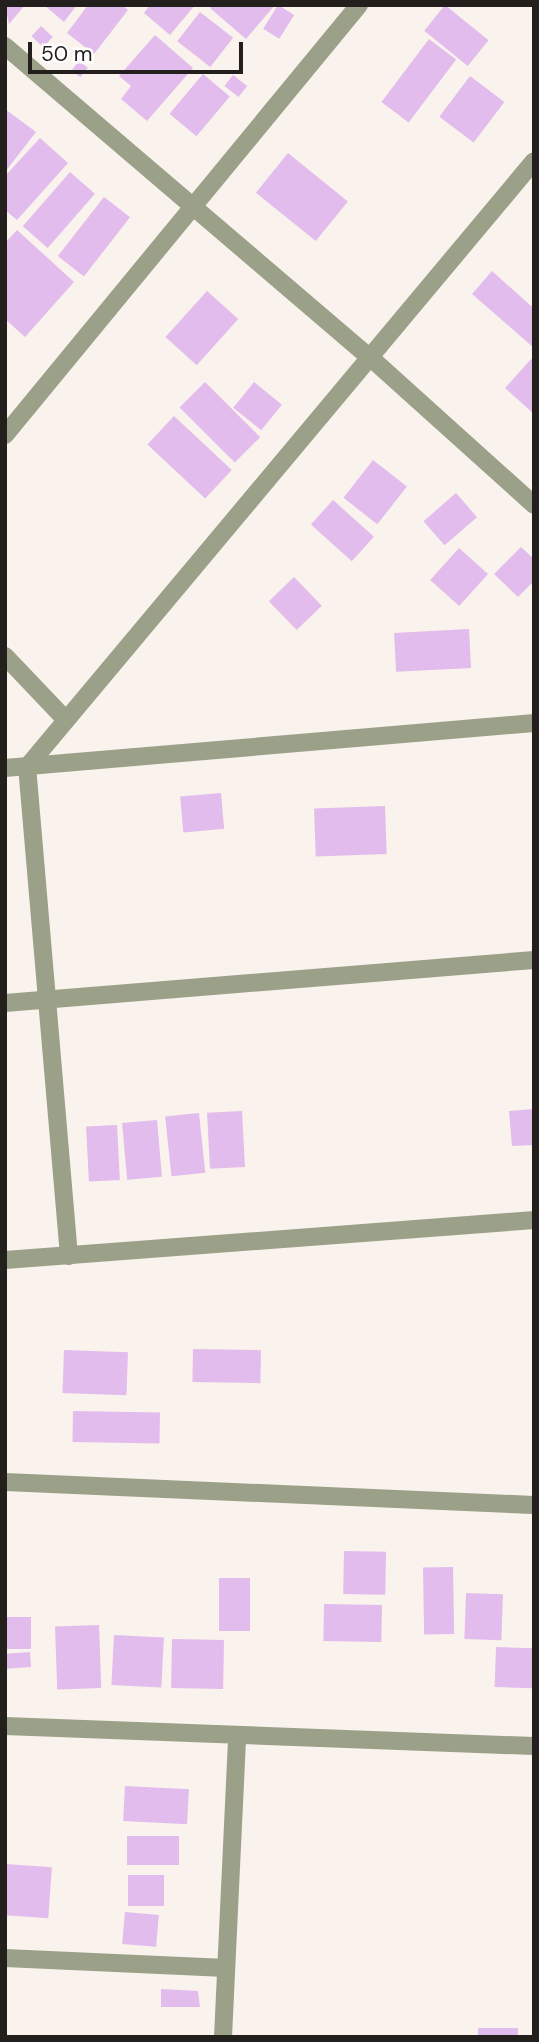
<!DOCTYPE html>
<html>
<head>
<meta charset="utf-8">
<style>
  body { margin:0 }
  #map { position:relative; width:539px; height:2042px; overflow:hidden; background:#faf2ec; font-family:"DM Sans",sans-serif }
  div>[style] { position:absolute }
  [style*='--x'] { left:calc(var(--x)*1px); top:calc(var(--y)*1px); width:calc(var(--w)*1px); rotate:calc(var(--a)*1deg) }
  .building>* { inset:0; background:#e2bced; transform-origin:0 0 }
  .street>* { height:18px; margin:-9px; padding:0 9px; transform-origin:9px; border-radius:9px; background:#9ba188 }
  span { translate:-50% -50%; white-space:nowrap; text-align:center; line-height:1.15; -webkit-text-stroke:5px #fff; paint-order:stroke }
  .frame { position:absolute; inset:0; border:7px solid #221f1d; pointer-events:none }
  .scale { position:absolute; left:28px; top:42px; width:215px; height:32px; box-sizing:border-box; border:4px solid #221f1d; border-top:0; padding-left:9px; font-size:21px; line-height:24px; white-space:nowrap; color:#221f1d; -webkit-text-stroke:5px #fff; paint-order:stroke }
</style>
</head>
<body>
<div id="map">
  <div class="building">
    <i style="clip-path:polygon(5px 5px,25px 5px,9px 24px)"></i>
    <i style="clip-path:polygon(44px 5px,77px 5px,64px 22px)"></i>
    <i style="clip-path:polygon(88px 5px,122px 5px,128px 10px,94px 54px,67px 33px)"></i>
    <i style="clip-path:polygon(150px 5px,195px 5px,170px 35px,144px 13px)"></i>
    <i style="clip-path:polygon(212px 5px,275px 5px,246px 39px,210px 8px)"></i>
    <i style="left:278px;top:5px;width:19px;height:28px;rotate:32deg"></i>
    <i style="left:445px;top:5px;width:56px;height:33px;rotate:39deg"></i>
    <i style="left:200px;top:12px;width:42px;height:37px;rotate:38deg"></i>
    <i style="left:41px;top:26px;width:16px;height:14px;rotate:43deg"></i>
    <i style="clip-path:polygon(155px 35px,193px 68px,147px 121px,121px 99px,131px 86px,119px 76px)"></i>
    <i style="left:429px;top:39px;width:34px;height:79px;rotate:37deg"></i>
    <i style="left:79px;top:61px;width:11px;height:12px;rotate:38deg"></i>
    <i style="left:203px;top:74px;width:35px;height:52px;rotate:40deg"></i>
    <i style="left:233px;top:75px;width:18px;height:14px;rotate:38deg"></i>
    <i style="left:470px;top:76px;width:43px;height:51px;rotate:37deg"></i>
    <i style="clip-path:polygon(5px 109px,36px 132px,5px 172px)"></i>
    <i style="clip-path:polygon(40px 138px,68px 163px,17px 220px,5px 210px,5px 176px)"></i>
    <i style="left:288px;top:153px;width:77px;height:51px;rotate:39deg"></i>
    <i style="left:70px;top:172px;width:33px;height:72px;rotate:41deg"></i>
    <i style="left:104px;top:197px;width:33px;height:75px;rotate:38deg"></i>
    <i style="clip-path:polygon(17px 230px,74px 282px,25px 337px,5px 319px,5px 243px)"></i>
    <i style="clip-path:polygon(492px 271px,531px 306px,534px 303px,534px 348px,472px 294px)"></i>
    <i style="left:207px;top:291px;width:42px;height:62px;rotate:42deg"></i>
    <i style="clip-path:polygon(531px 359px,534px 361px,534px 414px,505px 388px)"></i>
    <i style="left:205px;top:382px;width:78px;height:36px;rotate:45deg"></i>
    <i style="left:254px;top:382px;width:36px;height:33px;rotate:39deg"></i>
    <i style="left:174px;top:416px;width:79px;height:39px;rotate:43deg"></i>
    <i style="left:373px;top:460px;width:43px;height:48px;rotate:38deg"></i>
    <i style="left:456px;top:493px;width:32px;height:43px;rotate:49deg"></i>
    <i style="left:333px;top:500px;width:55px;height:33px;rotate:42deg"></i>
    <i style="clip-path:polygon(521px 547px,534px 559px,534px 581px,518px 597px,494px 574px)"></i>
    <i style="left:459px;top:548px;width:39px;height:43px;rotate:42deg"></i>
    <i style="left:294px;top:577px;width:40px;height:35px;rotate:46deg"></i>
    <i style="left:469px;top:629px;width:39px;height:75px;rotate:87deg"></i>
    <i style="left:221px;top:793px;width:36px;height:41px;rotate:85deg"></i>
    <i style="left:385px;top:806px;width:48px;height:71px;rotate:88deg"></i>
    <i style="clip-path:polygon(534px 1109px,534px 1145px,512px 1146px,509px 1111px)"></i>
    <i style="left:242px;top:1111px;width:56px;height:35px;rotate:87deg"></i>
    <i style="left:199px;top:1113px;width:60px;height:34px;rotate:84deg"></i>
    <i style="left:157px;top:1120px;width:57px;height:35px;rotate:85deg"></i>
    <i style="left:117px;top:1125px;width:55px;height:31px;rotate:87deg"></i>
    <i style="left:193px;top:1349px;width:68px;height:33px;rotate:1deg"></i>
    <i style="left:64px;top:1350px;width:64px;height:43px;rotate:2deg"></i>
    <i style="left:73px;top:1411px;width:87px;height:31px;rotate:1deg"></i>
    <i style="left:344px;top:1551px;width:42px;height:43px;rotate:1deg"></i>
    <i style="left:453px;top:1567px;width:67px;height:30px;rotate:89deg"></i>
    <i style="left:219px;top:1578px;width:31px;height:53px"></i>
    <i style="left:466px;top:1593px;width:37px;height:46px;rotate:2deg"></i>
    <i style="left:324px;top:1604px;width:58px;height:37px;rotate:1deg"></i>
    <i style="left:5px;top:1617px;width:26px;height:32px"></i>
    <i style="left:99px;top:1625px;width:63px;height:44px;rotate:88deg"></i>
    <i style="left:114px;top:1635px;width:50px;height:50px;rotate:3deg"></i>
    <i style="left:172px;top:1639px;width:52px;height:49px;rotate:1deg"></i>
    <i style="left:496px;top:1647px;width:38px;height:40px;rotate:2deg"></i>
    <i style="left:30px;top:1652px;width:15px;height:25px;rotate:86deg"></i>
    <i style="left:125px;top:1786px;width:64px;height:35px;rotate:3deg"></i>
    <i style="left:127px;top:1836px;width:52px;height:29px"></i>
    <i style="left:5px;top:1864px;width:47px;height:51px;rotate:4deg"></i>
    <i style="left:128px;top:1875px;width:36px;height:31px"></i>
    <i style="left:125px;top:1912px;width:34px;height:32px;rotate:5deg"></i>
    <i style="clip-path:polygon(161px 1989px,198px 1991px,200px 2007px,161px 2007px)"></i>
    <i style="left:478px;top:2028px;width:40px;height:9px"></i>
  </div>
  <div class="street">
    <i style="--x:5;--y:46;--w:482;--a:40.5"></i>
    <i style="--x:372;--y:359;--w:218;--a:42"></i>
    <i style="--x:5;--y:435;--w:557;--a:-50.54"></i>
    <i style="--x:5;--y:656;--w:87;--a:46.4"></i>
    <i style="--x:5;--y:768;--w:531;--a:-4.86"></i>
    <i style="--x:5;--y:1003;--w:531;--a:-4.65"></i>
    <i style="--x:69;--y:1256;--w:491;--a:-94.9"></i>
    <i style="--x:27;--y:767;--w:790;--a:-50.08"></i>
    <i style="--x:5;--y:1260;--w:531;--a:-4.32"></i>
    <i style="--x:5;--y:1482;--w:529;--a:2.49"></i>
    <i style="--x:5;--y:1726;--w:529;--a:2.17"></i>
    <i style="--x:5;--y:1958;--w:221;--a:2.6"></i>
    <i style="--x:223;--y:2037;--w:302;--a:-87.3"></i>
  </div>
  <div class="frame"></div>
  <div class="scale">50 m</div>
</div>
</body>
</html>
